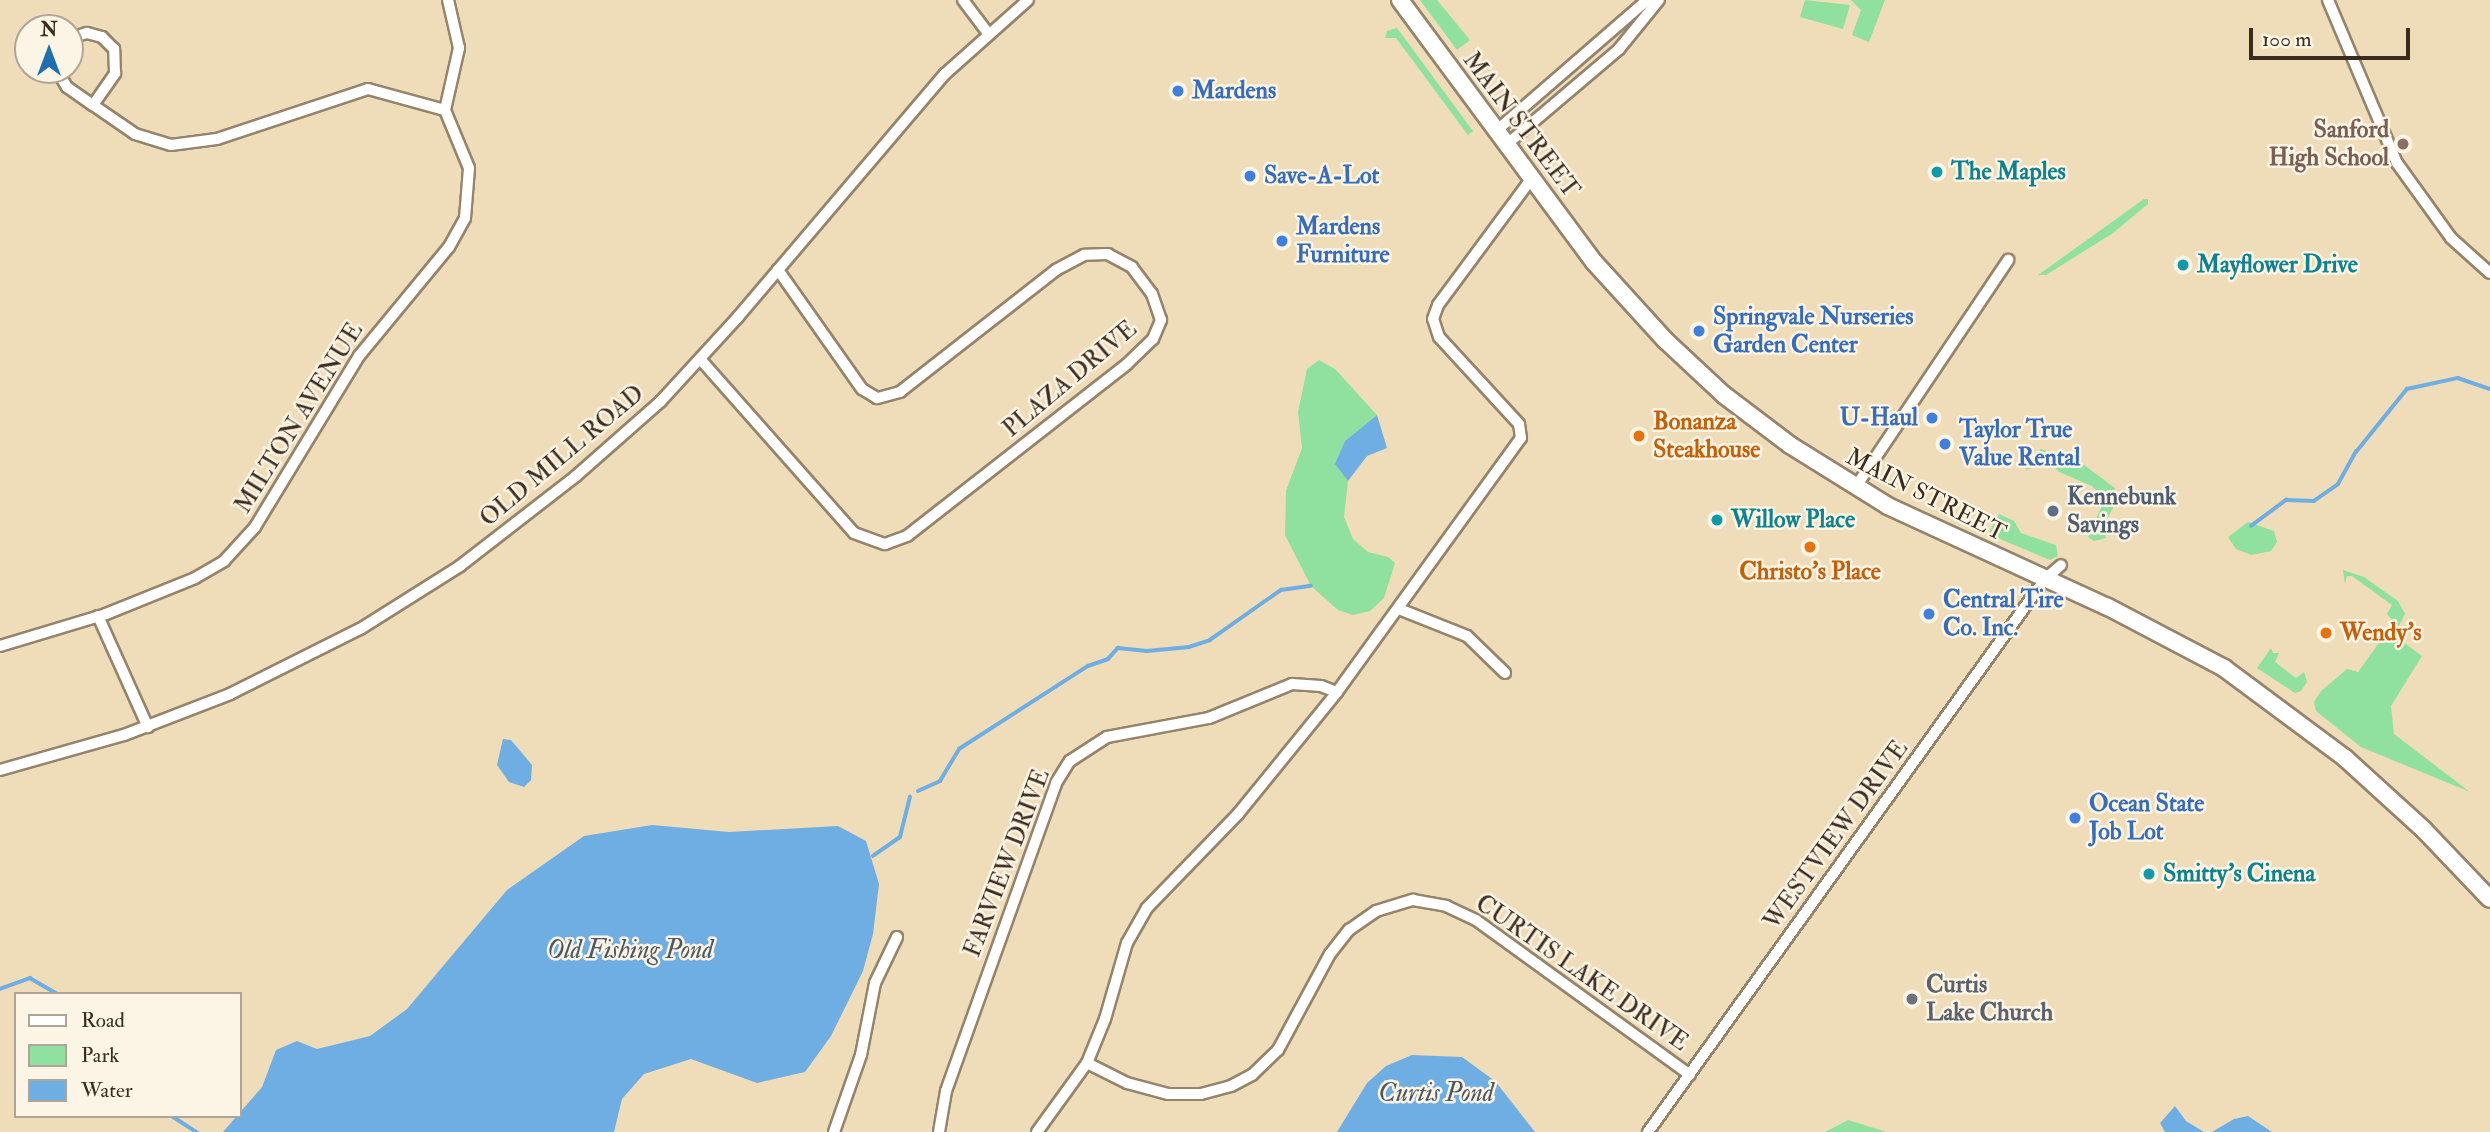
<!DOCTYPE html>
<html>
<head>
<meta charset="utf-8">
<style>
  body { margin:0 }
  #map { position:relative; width:2490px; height:1132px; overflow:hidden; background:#efddba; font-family:"IM FELL Double Pica",serif }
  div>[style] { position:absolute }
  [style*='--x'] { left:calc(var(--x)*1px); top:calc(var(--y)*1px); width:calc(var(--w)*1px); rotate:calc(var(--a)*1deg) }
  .green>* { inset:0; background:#90e09f }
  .water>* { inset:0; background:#6faee2 }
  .stream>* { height:3.5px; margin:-1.75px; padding:0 1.75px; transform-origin:1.75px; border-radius:1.75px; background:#6faee2 }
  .roads { filter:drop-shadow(2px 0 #95846c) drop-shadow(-2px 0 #95846c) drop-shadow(0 2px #95846c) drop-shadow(0 -2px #95846c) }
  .minor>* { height:10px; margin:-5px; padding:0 5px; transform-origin:5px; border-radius:5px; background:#fff }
  .highway>* { height:16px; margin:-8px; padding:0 8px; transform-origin:8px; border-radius:8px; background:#fff }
  .dots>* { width:19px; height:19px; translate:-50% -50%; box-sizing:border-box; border:4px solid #fcf5e5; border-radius:50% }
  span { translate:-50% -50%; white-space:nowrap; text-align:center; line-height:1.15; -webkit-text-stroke:5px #fcf5e5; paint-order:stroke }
  .shop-label { font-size:24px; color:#366cbe; font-weight:700 }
  .left { translate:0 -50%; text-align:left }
  .right { translate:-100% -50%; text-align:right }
  .street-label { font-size:24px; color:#3b2a1e }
  .education-label { font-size:24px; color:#785e54; font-weight:700 }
  .culture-label { font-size:24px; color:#0d838f; font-weight:700 }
  .food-label { font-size:24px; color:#c56008; font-weight:700 }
  .service-label { font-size:24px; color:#4e5e75; font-weight:700 }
  .worship-label { font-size:24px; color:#5b616d; font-weight:700 }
  .water-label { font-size:26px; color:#4d5863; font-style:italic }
  .legend { position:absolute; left:14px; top:992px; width:228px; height:126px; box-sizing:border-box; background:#fcf5e5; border:2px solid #afa495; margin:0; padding:9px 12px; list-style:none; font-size:21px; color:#3b2a1e }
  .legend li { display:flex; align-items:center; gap:14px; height:35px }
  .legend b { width:35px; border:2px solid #afa495 }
  .north { position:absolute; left:14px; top:14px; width:70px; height:70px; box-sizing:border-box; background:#fcf5e5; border:2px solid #afa495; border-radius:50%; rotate:0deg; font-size:19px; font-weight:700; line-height:28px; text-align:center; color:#3b2a1e }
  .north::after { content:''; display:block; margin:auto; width:24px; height:32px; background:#1f6fb2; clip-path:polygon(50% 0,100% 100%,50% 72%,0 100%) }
  .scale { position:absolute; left:2249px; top:28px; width:161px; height:32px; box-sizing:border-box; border:4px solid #3b2a1e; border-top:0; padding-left:9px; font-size:21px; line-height:24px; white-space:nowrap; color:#3b2a1e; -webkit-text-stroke:5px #fcf5e5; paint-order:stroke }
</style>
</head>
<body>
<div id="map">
  <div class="green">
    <i style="clip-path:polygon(1420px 0,1437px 0,1470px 40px,1457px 50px)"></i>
    <i style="clip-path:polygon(1805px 0,1850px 5px,1843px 29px,1800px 17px)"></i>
    <i style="clip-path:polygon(1851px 0,1885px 0,1869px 42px,1852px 35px,1861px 10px)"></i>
    <i style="clip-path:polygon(1397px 28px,1473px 131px,1468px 135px,1396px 38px,1385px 38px,1387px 31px)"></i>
    <i style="clip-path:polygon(2144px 199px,2148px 199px,2148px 204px,2113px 233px,2046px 275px,2038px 275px)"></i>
    <i style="clip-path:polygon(1319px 360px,1335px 369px,1377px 415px,1345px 441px,1336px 465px,1348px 481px,1344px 517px,1353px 539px,1368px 552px,1388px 557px,1395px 563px,1384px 598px,1370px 611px,1353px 615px,1338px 610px,1311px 586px,1285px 535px,1286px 491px,1302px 448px,1298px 412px,1307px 369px)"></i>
    <i style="clip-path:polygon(2041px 449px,2084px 465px,2115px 488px,2113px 508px,2103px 527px,2106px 538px,2094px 541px,2088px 537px,2101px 508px,2101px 496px,2092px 486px,2059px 472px,2051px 463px,2025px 470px)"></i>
    <i style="clip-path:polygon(1999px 514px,2014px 521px,2021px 533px,2056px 545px,2058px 556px,2050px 560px,1988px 534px)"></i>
    <i style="clip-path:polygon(2248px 522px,2274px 531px,2277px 542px,2271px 551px,2251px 555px,2236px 549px,2228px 537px)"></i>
    <i style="clip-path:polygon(2343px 570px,2364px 577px,2398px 601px,2405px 614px,2394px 635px,2422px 656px,2391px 706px,2394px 734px,2470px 792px,2361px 747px,2316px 711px,2314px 702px,2321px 691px,2347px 669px,2358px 672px,2394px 622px,2387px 614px,2392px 605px,2352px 576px,2347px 576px,2345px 584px)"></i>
    <i style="clip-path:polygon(2271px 648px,2273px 653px,2279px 653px,2275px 662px,2296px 678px,2304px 672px,2307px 682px,2301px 691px,2295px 693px,2257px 668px)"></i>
    <i style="clip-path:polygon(1848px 1120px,1887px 1132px,1825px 1132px)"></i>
  </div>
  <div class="water">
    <i style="clip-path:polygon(1377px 415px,1387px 448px,1367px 456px,1348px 481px,1335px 464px,1345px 441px)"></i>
    <i style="clip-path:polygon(503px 739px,511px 740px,532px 765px,531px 780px,524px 787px,509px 782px,497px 765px)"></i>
    <i style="clip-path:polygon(652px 825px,729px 832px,838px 826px,866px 841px,879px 884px,873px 934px,863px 971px,831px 1036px,805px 1072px,757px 1083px,691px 1059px,644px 1074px,622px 1099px,614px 1132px,223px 1132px,262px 1087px,276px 1050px,297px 1041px,317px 1049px,370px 1036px,407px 1009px,507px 890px,584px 836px)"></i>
    <i style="clip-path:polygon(1412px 1055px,1462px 1057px,1495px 1081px,1535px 1132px,1337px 1132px,1367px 1083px,1386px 1066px)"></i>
    <i style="clip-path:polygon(2175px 1106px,2186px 1121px,2204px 1132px,2165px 1132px,2160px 1123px)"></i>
    <i style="clip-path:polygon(2248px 1116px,2272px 1132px,2212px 1132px,2234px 1119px)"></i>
  </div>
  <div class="stream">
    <i style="--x:2251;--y:526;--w:44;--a:-36.6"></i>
    <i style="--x:2286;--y:500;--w:28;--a:2"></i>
    <i style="--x:2314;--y:501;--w:29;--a:-35"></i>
    <i style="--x:2338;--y:484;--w:37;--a:-61"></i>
    <i style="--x:2356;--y:452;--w:81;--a:-51"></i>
    <i style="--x:2407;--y:389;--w:52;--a:-12.2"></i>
    <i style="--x:2458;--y:378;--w:34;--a:19"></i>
    <i style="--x:918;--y:791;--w:24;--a:-24"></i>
    <i style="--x:940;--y:781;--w:37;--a:-59"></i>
    <i style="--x:959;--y:749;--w:153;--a:-32.8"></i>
    <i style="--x:1088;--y:666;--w:21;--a:-19"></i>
    <i style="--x:1108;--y:659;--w:15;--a:-48"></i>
    <i style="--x:1118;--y:648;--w:29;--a:6"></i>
    <i style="--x:1147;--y:651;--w:42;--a:-5.4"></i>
    <i style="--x:1189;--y:647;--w:22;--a:-18"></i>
    <i style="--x:1210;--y:640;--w:87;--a:-35.2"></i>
    <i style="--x:1281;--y:590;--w:30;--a:-8"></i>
    <i style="--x:873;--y:856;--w:33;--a:-35"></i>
    <i style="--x:900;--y:837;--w:41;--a:-76"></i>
    <i style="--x:0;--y:989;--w:32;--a:-20"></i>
    <i style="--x:30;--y:978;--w:32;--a:30"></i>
    <i style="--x:172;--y:1116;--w:30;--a:33"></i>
  </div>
  <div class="roads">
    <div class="minor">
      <i style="--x:963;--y:0;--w:40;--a:53"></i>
      <i style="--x:2328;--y:0;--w:177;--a:67.1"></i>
      <i style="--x:2397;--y:163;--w:92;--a:54.2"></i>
      <i style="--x:2451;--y:238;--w:52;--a:41.9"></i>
      <i style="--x:57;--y:70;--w:20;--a:60"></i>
      <i style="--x:67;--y:87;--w:32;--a:35"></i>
      <i style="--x:93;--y:105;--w:39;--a:-55"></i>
      <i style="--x:115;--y:73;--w:24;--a:-92"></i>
      <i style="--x:114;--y:49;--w:17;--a:-135"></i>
      <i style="--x:102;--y:37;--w:16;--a:-165"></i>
      <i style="--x:87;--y:33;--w:18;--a:164"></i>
      <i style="--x:93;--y:105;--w:51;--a:34.6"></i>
      <i style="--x:135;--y:134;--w:38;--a:17"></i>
      <i style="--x:171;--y:145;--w:46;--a:-7.4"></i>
      <i style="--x:217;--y:139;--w:159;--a:-18.3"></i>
      <i style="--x:368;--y:89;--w:80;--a:15.3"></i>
      <i style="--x:1496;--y:131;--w:200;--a:-40.9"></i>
      <i style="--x:1506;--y:145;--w:148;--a:-40.3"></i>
      <i style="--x:1619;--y:49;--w:63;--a:-50.8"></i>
      <i style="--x:701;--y:360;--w:231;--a:48.5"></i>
      <i style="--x:854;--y:533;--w:33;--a:20"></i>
      <i style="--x:885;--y:544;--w:23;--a:-20"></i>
      <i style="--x:907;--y:536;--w:279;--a:-38"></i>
      <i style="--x:1127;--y:364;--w:36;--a:-44"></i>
      <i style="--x:1153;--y:339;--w:21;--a:-67"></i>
      <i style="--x:1161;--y:320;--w:28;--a:-109"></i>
      <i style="--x:1152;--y:294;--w:34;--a:-127"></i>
      <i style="--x:1132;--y:267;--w:27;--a:-152"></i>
      <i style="--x:1108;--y:254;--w:24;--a:178"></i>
      <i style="--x:1084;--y:255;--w:32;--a:152"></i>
      <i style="--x:1056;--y:270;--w:198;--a:142"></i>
      <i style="--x:900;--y:392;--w:24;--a:165"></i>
      <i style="--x:877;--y:398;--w:17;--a:-149"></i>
      <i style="--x:862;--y:389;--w:146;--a:-125.2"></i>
      <i style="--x:1855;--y:488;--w:275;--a:-56.1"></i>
      <i style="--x:1399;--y:609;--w:73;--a:21.7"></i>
      <i style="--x:1467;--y:636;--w:53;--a:44.2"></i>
      <i style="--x:98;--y:616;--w:122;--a:65.8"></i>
      <i style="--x:0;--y:646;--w:111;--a:-16.8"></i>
      <i style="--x:106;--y:614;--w:96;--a:-22"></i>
      <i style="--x:195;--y:578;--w:34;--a:-30"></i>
      <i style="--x:224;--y:561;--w:46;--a:-47.6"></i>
      <i style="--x:255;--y:527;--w:200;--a:-58.7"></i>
      <i style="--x:359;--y:356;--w:141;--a:-50.5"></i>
      <i style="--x:449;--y:247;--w:33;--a:-61"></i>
      <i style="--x:465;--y:218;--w:50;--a:-85.4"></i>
      <i style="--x:469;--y:168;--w:63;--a:-112.5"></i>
      <i style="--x:445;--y:110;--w:64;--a:-77.3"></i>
      <i style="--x:459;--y:48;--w:49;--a:-102.9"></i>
      <i style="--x:0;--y:770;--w:129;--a:-15.8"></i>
      <i style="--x:124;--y:735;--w:114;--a:-21.1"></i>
      <i style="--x:230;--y:694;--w:145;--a:-26.6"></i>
      <i style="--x:360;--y:629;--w:118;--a:-32.2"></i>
      <i style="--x:460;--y:566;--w:147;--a:-37.8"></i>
      <i style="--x:576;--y:476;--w:113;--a:-41.4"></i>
      <i style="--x:661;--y:401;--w:114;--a:-47.5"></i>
      <i style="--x:738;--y:317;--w:319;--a:-49.6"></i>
      <i style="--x:945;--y:74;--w:111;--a:-41.7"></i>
      <i style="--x:1087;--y:1063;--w:45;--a:26.6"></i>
      <i style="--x:1127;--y:1083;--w:42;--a:15"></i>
      <i style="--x:1168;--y:1094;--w:33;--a:0"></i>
      <i style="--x:1201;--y:1094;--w:31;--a:-15"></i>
      <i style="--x:1231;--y:1086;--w:24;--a:-28"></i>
      <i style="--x:1252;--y:1075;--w:36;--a:-44"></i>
      <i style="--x:1278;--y:1050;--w:109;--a:-61.6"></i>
      <i style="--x:1330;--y:954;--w:31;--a:-52"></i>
      <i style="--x:1349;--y:930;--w:33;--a:-35"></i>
      <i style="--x:1376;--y:911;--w:39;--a:-17"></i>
      <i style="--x:1413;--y:900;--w:34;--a:10"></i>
      <i style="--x:1446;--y:906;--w:33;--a:25"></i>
      <i style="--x:1476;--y:920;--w:264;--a:35.9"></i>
      <i style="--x:834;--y:1132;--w:82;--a:-70.7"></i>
      <i style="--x:861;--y:1055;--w:73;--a:-79"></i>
      <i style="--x:875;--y:983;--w:51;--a:-64.4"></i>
      <i style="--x:939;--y:1132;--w:42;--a:-80.3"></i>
      <i style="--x:946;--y:1091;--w:327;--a:-70.3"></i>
      <i style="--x:1056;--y:783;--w:26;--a:-58"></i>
      <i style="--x:1070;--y:761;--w:44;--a:-33"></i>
      <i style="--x:1107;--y:737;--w:104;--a:-10.6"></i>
      <i style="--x:1209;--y:718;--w:90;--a:-22.3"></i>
      <i style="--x:1292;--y:684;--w:29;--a:4"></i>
      <i style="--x:1321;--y:686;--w:17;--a:21"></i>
      <i style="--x:1037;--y:1132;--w:85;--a:-54.1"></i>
      <i style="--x:1087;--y:1063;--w:48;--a:-67.8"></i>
      <i style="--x:1105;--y:1019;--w:79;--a:-73.9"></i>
      <i style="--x:1127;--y:943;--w:40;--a:-60.3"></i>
      <i style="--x:1147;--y:908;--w:131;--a:-45.9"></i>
      <i style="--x:1238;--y:814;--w:157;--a:-50.9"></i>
      <i style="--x:1337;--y:692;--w:314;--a:-54.1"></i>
      <i style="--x:1521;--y:438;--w:14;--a:-98"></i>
      <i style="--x:1519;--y:424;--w:118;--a:-132.6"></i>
      <i style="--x:1439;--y:337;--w:19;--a:-108"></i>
      <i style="--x:1433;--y:319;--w:15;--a:-70"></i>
      <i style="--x:1438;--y:305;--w:158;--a:-53.5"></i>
      <i style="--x:1648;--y:1132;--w:681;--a:-54.33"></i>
      <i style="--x:2045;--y:579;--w:21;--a:-41"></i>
    </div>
    <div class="highway">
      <i style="--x:1400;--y:0;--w:326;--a:53.5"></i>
      <i style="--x:1594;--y:262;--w:105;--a:47.7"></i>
      <i style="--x:1665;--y:340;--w:81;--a:43"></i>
      <i style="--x:1724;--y:395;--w:83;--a:37.1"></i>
      <i style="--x:1790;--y:445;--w:115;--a:31.9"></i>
      <i style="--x:1888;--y:506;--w:242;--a:24.7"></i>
      <i style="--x:2108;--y:607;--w:131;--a:27.7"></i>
      <i style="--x:2224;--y:668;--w:151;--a:36.6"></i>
      <i style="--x:2345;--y:758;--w:107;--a:42.3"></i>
      <i style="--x:2424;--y:830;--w:95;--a:46.3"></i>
    </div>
  </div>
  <div class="dots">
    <i style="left:1178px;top:91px;background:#3f7fe0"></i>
    <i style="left:2403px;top:144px;background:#8d6e63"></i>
    <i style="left:1937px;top:172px;background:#0f9aa8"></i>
    <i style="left:1250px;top:176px;background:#3f7fe0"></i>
    <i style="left:1282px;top:241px;background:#3f7fe0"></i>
    <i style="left:2183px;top:265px;background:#0f9aa8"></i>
    <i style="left:1699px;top:331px;background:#3f7fe0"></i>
    <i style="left:1932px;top:418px;background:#3f7fe0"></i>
    <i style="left:1639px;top:436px;background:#e8710a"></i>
    <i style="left:1945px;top:444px;background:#3f7fe0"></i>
    <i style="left:2053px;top:511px;background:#5c6f8a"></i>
    <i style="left:1717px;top:520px;background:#0f9aa8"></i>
    <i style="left:1810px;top:547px;background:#e8710a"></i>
    <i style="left:1929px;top:614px;background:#3f7fe0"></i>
    <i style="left:2326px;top:633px;background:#e8710a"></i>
    <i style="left:2075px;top:818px;background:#3f7fe0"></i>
    <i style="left:2149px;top:874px;background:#0f9aa8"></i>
    <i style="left:1912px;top:999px;background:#6b7280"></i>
  </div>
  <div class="shop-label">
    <span class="left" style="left:1192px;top:91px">Mardens</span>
    <span class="left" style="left:1264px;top:176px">Save-A-Lot</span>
    <span class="left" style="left:1296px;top:241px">Mardens<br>Furniture</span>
    <span class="left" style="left:1713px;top:331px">Springvale Nurseries<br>Garden Center</span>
    <span class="right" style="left:1918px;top:418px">U-Haul</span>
    <span class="left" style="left:1959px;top:444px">Taylor True<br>Value Rental</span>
    <span class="left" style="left:1943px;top:614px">Central Tire<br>Co. Inc.</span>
    <span class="left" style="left:2089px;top:818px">Ocean State<br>Job Lot</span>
  </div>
  <div class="street-label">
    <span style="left:1521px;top:125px;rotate:53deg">MAIN STREET</span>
    <span style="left:1070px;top:379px;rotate:-40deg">PLAZA DRIVE</span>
    <span style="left:299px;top:418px;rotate:-58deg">MILTON AVENUE</span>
    <span style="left:562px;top:456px;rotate:-40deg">OLD MILL ROAD</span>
    <span style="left:1926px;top:495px;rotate:27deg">MAIN STREET</span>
    <span style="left:1836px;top:835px;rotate:-54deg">WESTVIEW DRIVE</span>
    <span style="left:1007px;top:863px;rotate:-69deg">FARVIEW DRIVE</span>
    <span style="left:1582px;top:973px;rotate:35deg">CURTIS LAKE DRIVE</span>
  </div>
  <div class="education-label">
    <span class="right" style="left:2389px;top:144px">Sanford<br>High School</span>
  </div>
  <div class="culture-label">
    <span class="left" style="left:1951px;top:172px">The Maples</span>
    <span class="left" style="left:2197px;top:265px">Mayflower Drive</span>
    <span class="left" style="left:1731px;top:520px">Willow Place</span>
    <span class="left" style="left:2163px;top:874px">Smitty's Cinena</span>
  </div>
  <div class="food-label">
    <span class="left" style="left:1653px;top:436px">Bonanza<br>Steakhouse</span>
    <span style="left:1810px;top:572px">Christo's Place</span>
    <span class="left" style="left:2340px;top:633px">Wendy's</span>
  </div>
  <div class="service-label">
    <span class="left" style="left:2067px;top:511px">Kennebunk<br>Savings</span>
  </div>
  <div class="worship-label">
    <span class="left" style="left:1926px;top:999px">Curtis<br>Lake Church</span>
  </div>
  <div class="water-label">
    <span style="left:630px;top:951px">Old Fishing Pond</span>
    <span style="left:1436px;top:1094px">Curtis Pond</span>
  </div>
  <ul class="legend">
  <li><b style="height:9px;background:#fff"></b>Road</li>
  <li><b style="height:19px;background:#90e09f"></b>Park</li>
  <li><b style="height:19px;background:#6faee2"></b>Water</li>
  </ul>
  <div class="north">N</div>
  <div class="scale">100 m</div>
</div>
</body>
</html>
